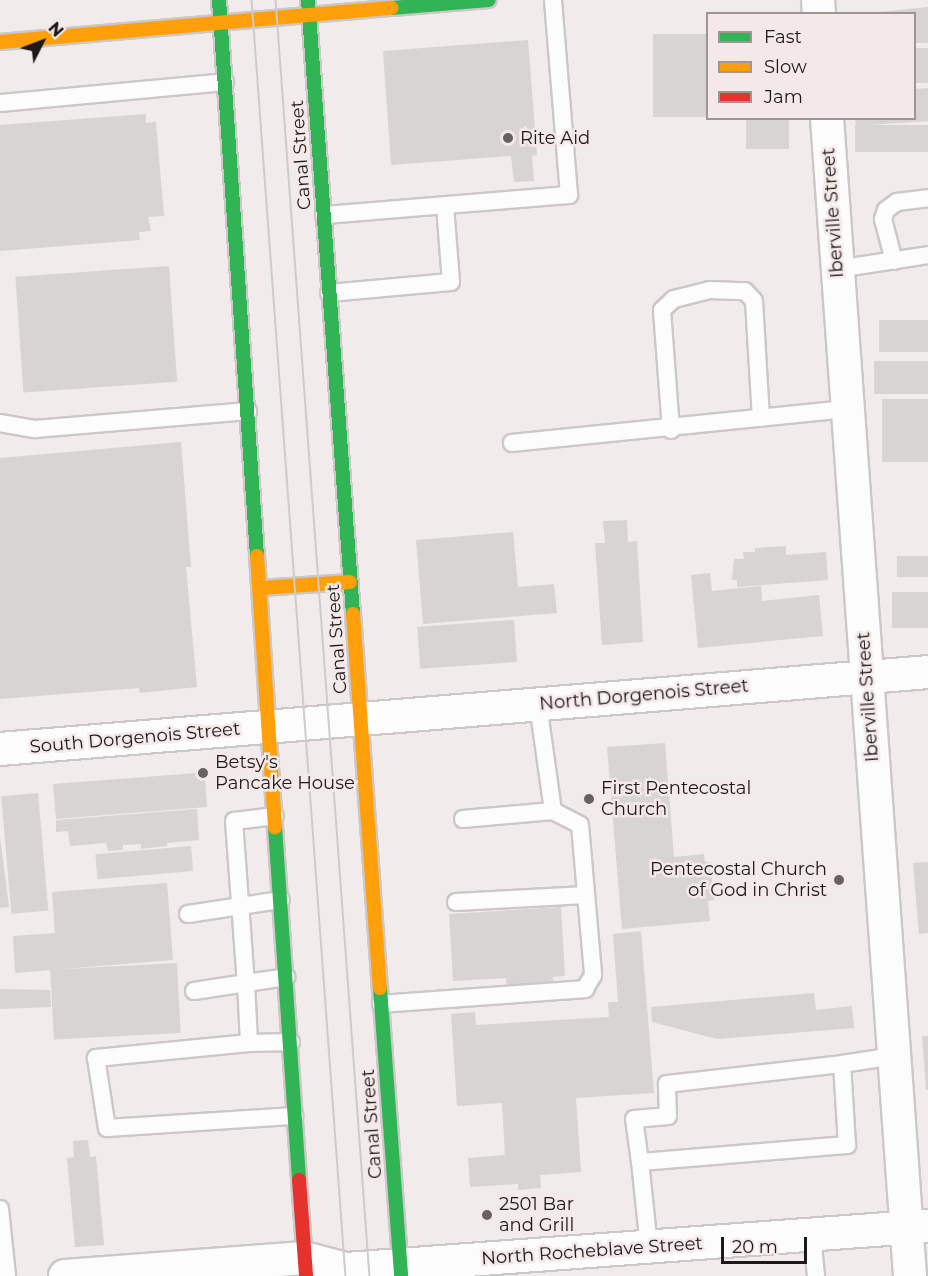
<!DOCTYPE html>
<html>
<head>
<meta charset="utf-8">
<style>
  body { margin:0 }
  #map { position:relative; width:928px; height:1276px; overflow:hidden; background:#f1ebeb; font-family:Montserrat,sans-serif }
  div>[style] { position:absolute }
  [style*='--x'] { left:calc(var(--x)*1px); top:calc(var(--y)*1px); width:calc(var(--w)*1px); rotate:calc(var(--a)*1deg) }
  .building>* { inset:0; background:#d8d4d4; transform-origin:0 0 }
  .roads { filter:drop-shadow(2px 0 #ccc8c7) drop-shadow(-2px 0 #ccc8c7) drop-shadow(0 2px #ccc8c7) drop-shadow(0 -2px #ccc8c7) }
  .lane>* { height:16px; margin:-8px; padding:0 8px; transform-origin:8px; border-radius:8px; background:#fdfcfc }
  .street>* { height:32px; margin:-16px; padding:0 16px; transform-origin:16px; border-radius:16px; background:#fdfcfc }
  .fast>* { height:14px; margin:-7px; padding:0 7px; transform-origin:7px; border-radius:7px; background:#30b455 }
  .slow>* { height:14px; margin:-7px; padding:0 7px; transform-origin:7px; border-radius:7px; background:#ff9f0a }
  .jam>* { height:14px; margin:-7px; padding:0 7px; transform-origin:7px; border-radius:7px; background:#e5322d }
  .tram>* { height:1.5px; margin:-0.75px; padding:0 0.75px; transform-origin:0.75px; border-radius:0.75px; background:#cdcccc }
  .dots>* { width:16px; height:16px; translate:-50% -50%; box-sizing:border-box; border:3px solid #f4e9e8; border-radius:50% }
  span { translate:-50% -50%; white-space:nowrap; text-align:center; line-height:1.15; -webkit-text-stroke:5px #f4e9e8; paint-order:stroke }
  .poi-label { font-size:18px; color:#1d1919 }
  .left { translate:0 -50%; text-align:left }
  .right { translate:-100% -50%; text-align:right }
  .street-label { font-size:18px; color:#1d1919 }
  .legend { position:absolute; left:706px; top:12px; width:210px; height:108px; box-sizing:border-box; background:#f4e9e8; border:2px solid #9e9695; margin:0; padding:8px 10px; list-style:none; font-size:18px; color:#1d1919 }
  .legend li { display:flex; align-items:center; gap:12px; height:30px }
  .legend b { width:30px; border:2px solid #9e9695 }
  .north { position:absolute; left:12px; top:12px; width:60px; height:60px; -webkit-text-stroke:4px #f4e9e8; paint-order:stroke; rotate:48deg; font-size:16px; font-weight:700; line-height:24px; text-align:center; color:#1d1919 }
  .north::after { content:''; display:block; margin:auto; width:21px; height:27px; background:#1d1919; clip-path:polygon(50% 0,100% 100%,50% 72%,0 100%) }
  .scale { position:absolute; left:721px; top:1237px; width:86px; height:27px; box-sizing:border-box; border:3px solid #1d1919; border-top:0; padding-left:8px; font-size:18px; line-height:21px; white-space:nowrap; color:#1d1919; -webkit-text-stroke:4px #f4e9e8; paint-order:stroke }
</style>
</head>
<body>
<div id="map">
  <div class="building">
    <i style="clip-path:polygon(928px 7px,928px 43px,914px 43px,914px 14px,859px 14px)"></i>
    <i style="left:708px;top:34px;width:83px;height:55px;rotate:90deg"></i>
    <i style="clip-path:polygon(528px 40px,537px 155px,532px 156px,534px 181px,514px 182px,511px 156px,391px 165px,383px 51px)"></i>
    <i style="left:914px;top:48px;width:14px;height:35px"></i>
    <i style="clip-path:polygon(928px 88px,928px 121px,856px 126px,855px 118px,914px 118px,914px 89px)"></i>
    <i style="clip-path:polygon(146px 114px,146px 123px,156px 122px,164px 216px,148px 217px,151px 231px,139px 232px,140px 240px,0 251px,0 125px)"></i>
    <i style="left:746px;top:118px;width:43px;height:31px"></i>
    <i style="left:928px;top:125px;width:27px;height:73px;rotate:90deg"></i>
    <i style="left:169px;top:266px;width:116px;height:154px;rotate:86deg"></i>
    <i style="left:928px;top:320px;width:32px;height:49px;rotate:90deg"></i>
    <i style="left:928px;top:361px;width:33px;height:54px;rotate:90deg"></i>
    <i style="left:928px;top:399px;width:63px;height:46px;rotate:90deg"></i>
    <i style="clip-path:polygon(181px 442px,191px 567px,186px 567px,197px 687px,140px 693px,139px 688px,0 699px,0 458px)"></i>
    <i style="clip-path:polygon(627px 520px,628px 542px,637px 541px,643px 642px,602px 645px,595px 543px,605px 543px,603px 521px)"></i>
    <i style="clip-path:polygon(513px 532px,518px 587px,554px 584px,557px 613px,423px 624px,416px 540px)"></i>
    <i style="clip-path:polygon(786px 546px,786px 555px,826px 552px,828px 580px,737px 587px,737px 580px,732px 580px,734px 559px,744px 559px,743px 552px,755px 552px,755px 548px)"></i>
    <i style="left:928px;top:556px;width:21px;height:31px;rotate:90deg"></i>
    <i style="clip-path:polygon(710px 573px,712px 591px,761px 586px,762px 601px,819px 595px,823px 636px,698px 648px,691px 575px)"></i>
    <i style="left:928px;top:592px;width:36px;height:36px;rotate:90deg"></i>
    <i style="left:514px;top:620px;width:42px;height:97px;rotate:86deg"></i>
    <i style="clip-path:polygon(665px 743px,674px 857px,704px 854px,705px 862px,710px 862px,714px 900px,708px 901px,710px 921px,622px 929px,607px 747px)"></i>
    <i style="clip-path:polygon(197px 773px,205px 779px,207px 807px,56px 819px,53px 784px)"></i>
    <i style="left:38px;top:793px;width:118px;height:37px;rotate:85deg"></i>
    <i style="clip-path:polygon(197px 809px,199px 840px,167px 843px,167px 846px,141px 849px,141px 844px,123px 845px,123px 850px,108px 851px,106px 843px,70px 846px,68px 831px,56px 832px,56px 820px)"></i>
    <i style="clip-path:polygon(0 837px,9px 907px,0 908px)"></i>
    <i style="left:191px;top:846px;width:25px;height:96px;rotate:85deg"></i>
    <i style="clip-path:polygon(928px 862px,928px 933px,919px 934px,913px 863px)"></i>
    <i style="clip-path:polygon(167px 883px,173px 960px,15px 973px,13px 936px,55px 933px,52px 892px)"></i>
    <i style="clip-path:polygon(561px 907px,565px 976px,553px 977px,553px 987px,507px 990px,506px 978px,453px 981px,449px 914px)"></i>
    <i style="clip-path:polygon(641px 931px,654px 1093px,576px 1098px,581px 1172px,540px 1175px,541px 1188px,518px 1190px,518px 1184px,470px 1187px,468px 1158px,505px 1155px,502px 1103px,457px 1106px,451px 1014px,475px 1012px,476px 1025px,609px 1017px,608px 1002px,618px 1002px,613px 934px)"></i>
    <i style="left:177px;top:963px;width:70px;height:127px;rotate:87deg"></i>
    <i style="clip-path:polygon(0 989px,50px 990px,51px 1007px,0 1009px)"></i>
    <i style="clip-path:polygon(814px 993px,816px 1010px,852px 1006px,854px 1028px,717px 1039px,652px 1022px,651px 1007px)"></i>
    <i style="clip-path:polygon(922px 1036px,928px 1036px,928px 1090px,926px 1090px)"></i>
    <i style="clip-path:polygon(88px 1140px,90px 1157px,96px 1156px,104px 1245px,75px 1247px,67px 1158px,74px 1157px,73px 1141px)"></i>
  </div>
  <div class="roads">
    <div class="lane">
      <i style="--x:0;--y:103;--w:226;--a:-5.3"></i>
      <i style="--x:324;--y:215;--w:246;--a:-4.7"></i>
      <i style="--x:569;--y:195;--w:196;--a:-94.7"></i>
      <i style="--x:894;--y:261;--w:43;--a:-104.7"></i>
      <i style="--x:883;--y:219;--w:9;--a:-72"></i>
      <i style="--x:886;--y:210;--w:14;--a:-36"></i>
      <i style="--x:897;--y:202;--w:31;--a:-7"></i>
      <i style="--x:837;--y:269;--w:92;--a:-8.7"></i>
      <i style="--x:329;--y:293;--w:122;--a:-5.2"></i>
      <i style="--x:451;--y:282;--w:77;--a:-94.5"></i>
      <i style="--x:0;--y:423;--w:36;--a:10"></i>
      <i style="--x:35;--y:429;--w:214;--a:-4.8"></i>
      <i style="--x:671;--y:430;--w:120;--a:-94.3"></i>
      <i style="--x:662;--y:310;--w:16;--a:-43"></i>
      <i style="--x:674;--y:299;--w:36;--a:-14"></i>
      <i style="--x:709;--y:290;--w:36;--a:2"></i>
      <i style="--x:745;--y:291;--w:13;--a:48"></i>
      <i style="--x:754;--y:301;--w:117;--a:86.6"></i>
      <i style="--x:512;--y:443;--w:338;--a:-5.8"></i>
      <i style="--x:553;--y:811;--w:30;--a:27"></i>
      <i style="--x:580;--y:825;--w:151;--a:85"></i>
      <i style="--x:593;--y:975;--w:16;--a:120"></i>
      <i style="--x:275;--y:816;--w:41;--a:173"></i>
      <i style="--x:234;--y:821;--w:162;--a:85.8"></i>
      <i style="--x:246;--y:983;--w:41;--a:-8.3"></i>
      <i style="--x:463;--y:819;--w:90;--a:-5.1"></i>
      <i style="--x:553;--y:811;--w:108;--a:-98"></i>
      <i style="--x:456;--y:902;--w:130;--a:-3.1"></i>
      <i style="--x:188;--y:914;--w:94;--a:-8.6"></i>
      <i style="--x:194;--y:991;--w:53;--a:-8.7"></i>
      <i style="--x:246;--y:983;--w:60;--a:87.1"></i>
      <i style="--x:249;--y:1043;--w:42;--a:-1.4"></i>
      <i style="--x:381;--y:1004;--w:205;--a:-4.2"></i>
      <i style="--x:249;--y:1043;--w:154;--a:174.4"></i>
      <i style="--x:96;--y:1058;--w:71;--a:81.1"></i>
      <i style="--x:107;--y:1128;--w:188;--a:-3.7"></i>
      <i style="--x:640;--y:1162;--w:43;--a:-97.9"></i>
      <i style="--x:634;--y:1119;--w:34;--a:-5"></i>
      <i style="--x:668;--y:1116;--w:32;--a:-92"></i>
      <i style="--x:667;--y:1084;--w:176;--a:-6.5"></i>
      <i style="--x:0;--y:1209;--w:67;--a:84"></i>
      <i style="--x:812;--y:1235;--w:41;--a:84.4"></i>
      <i style="--x:649;--y:1247;--w:85;--a:-96"></i>
      <i style="--x:640;--y:1162;--w:208;--a:-4.7"></i>
      <i style="--x:847;--y:1145;--w:81;--a:-93.5"></i>
      <i style="--x:842;--y:1064;--w:53;--a:-8.7"></i>
    </div>
    <div class="street">
      <i style="--x:818;--y:0;--w:14;--a:86"></i>
      <i style="--x:827;--y:118;--w:1161;--a:85.9"></i>
      <i style="--x:0;--y:749;--w:931;--a:-4.74"></i>
      <i style="--x:65;--y:1276;--w:240;--a:-4.3"></i>
      <i style="--x:304;--y:1258;--w:43;--a:14.7"></i>
      <i style="--x:346;--y:1269;--w:583;--a:-4.23"></i>
    </div>
    <div class="fast">
      <i style="--x:219;--y:0;--w:557;--a:86.09"></i>
      <i style="--x:308;--y:0;--w:616;--a:85.81"></i>
      <i style="--x:392;--y:8;--w:97;--a:-4.7"></i>
      <i style="--x:275;--y:827;--w:354;--a:86.1"></i>
      <i style="--x:380;--y:988;--w:289;--a:85.8"></i>
    </div>
    <div class="slow">
      <i style="--x:0;--y:42;--w:393;--a:-5"></i>
      <i style="--x:257;--y:556;--w:272;--a:86.2"></i>
      <i style="--x:260;--y:588;--w:90;--a:-3.8"></i>
      <i style="--x:353;--y:614;--w:375;--a:85.9"></i>
    </div>
    <div class="jam">
      <i style="--x:299;--y:1180;--w:96;--a:85.8"></i>
    </div>
  </div>
  <div class="tram">
    <i style="--x:252;--y:0;--w:1279;--a:85.79"></i>
    <i style="--x:276;--y:0;--w:1279;--a:85.79"></i>
  </div>
  <div class="dots">
    <i style="left:508px;top:138px;background:#676262"></i>
    <i style="left:203px;top:773px;background:#676262"></i>
    <i style="left:589px;top:799px;background:#676262"></i>
    <i style="left:839px;top:880px;background:#676262"></i>
    <i style="left:487px;top:1215px;background:#676262"></i>
  </div>
  <div class="poi-label">
    <span class="left" style="left:520px;top:138px">Rite Aid</span>
    <span class="left" style="left:215px;top:773px">Betsy's<br>Pancake House</span>
    <span class="left" style="left:601px;top:799px">First Pentecostal<br>Church</span>
    <span class="right" style="left:827px;top:880px">Pentecostal Church<br>of God in Christ</span>
    <span class="left" style="left:499px;top:1215px">2501 Bar<br>and Grill</span>
  </div>
  <div class="street-label">
    <span style="left:301px;top:155px;rotate:-94deg">Canal Street</span>
    <span style="left:833px;top:213px;rotate:-94deg">Iberville Street</span>
    <span style="left:337px;top:639px;rotate:-94deg">Canal Street</span>
    <span style="left:644px;top:695px;rotate:-5deg">North Dorgenois Street</span>
    <span style="left:868px;top:697px;rotate:-94deg">Iberville Street</span>
    <span style="left:135px;top:738px;rotate:-5deg">South Dorgenois Street</span>
    <span style="left:372px;top:1124px;rotate:-94deg">Canal Street</span>
    <span style="left:592px;top:1251px;rotate:-4deg">North Rocheblave Street</span>
  </div>
  <ul class="legend">
  <li><b style="height:8px;background:#30b455"></b>Fast</li>
  <li><b style="height:8px;background:#ff9f0a"></b>Slow</li>
  <li><b style="height:8px;background:#e5322d"></b>Jam</li>
  </ul>
  <div class="north">N</div>
  <div class="scale">20 m</div>
</div>
</body>
</html>
